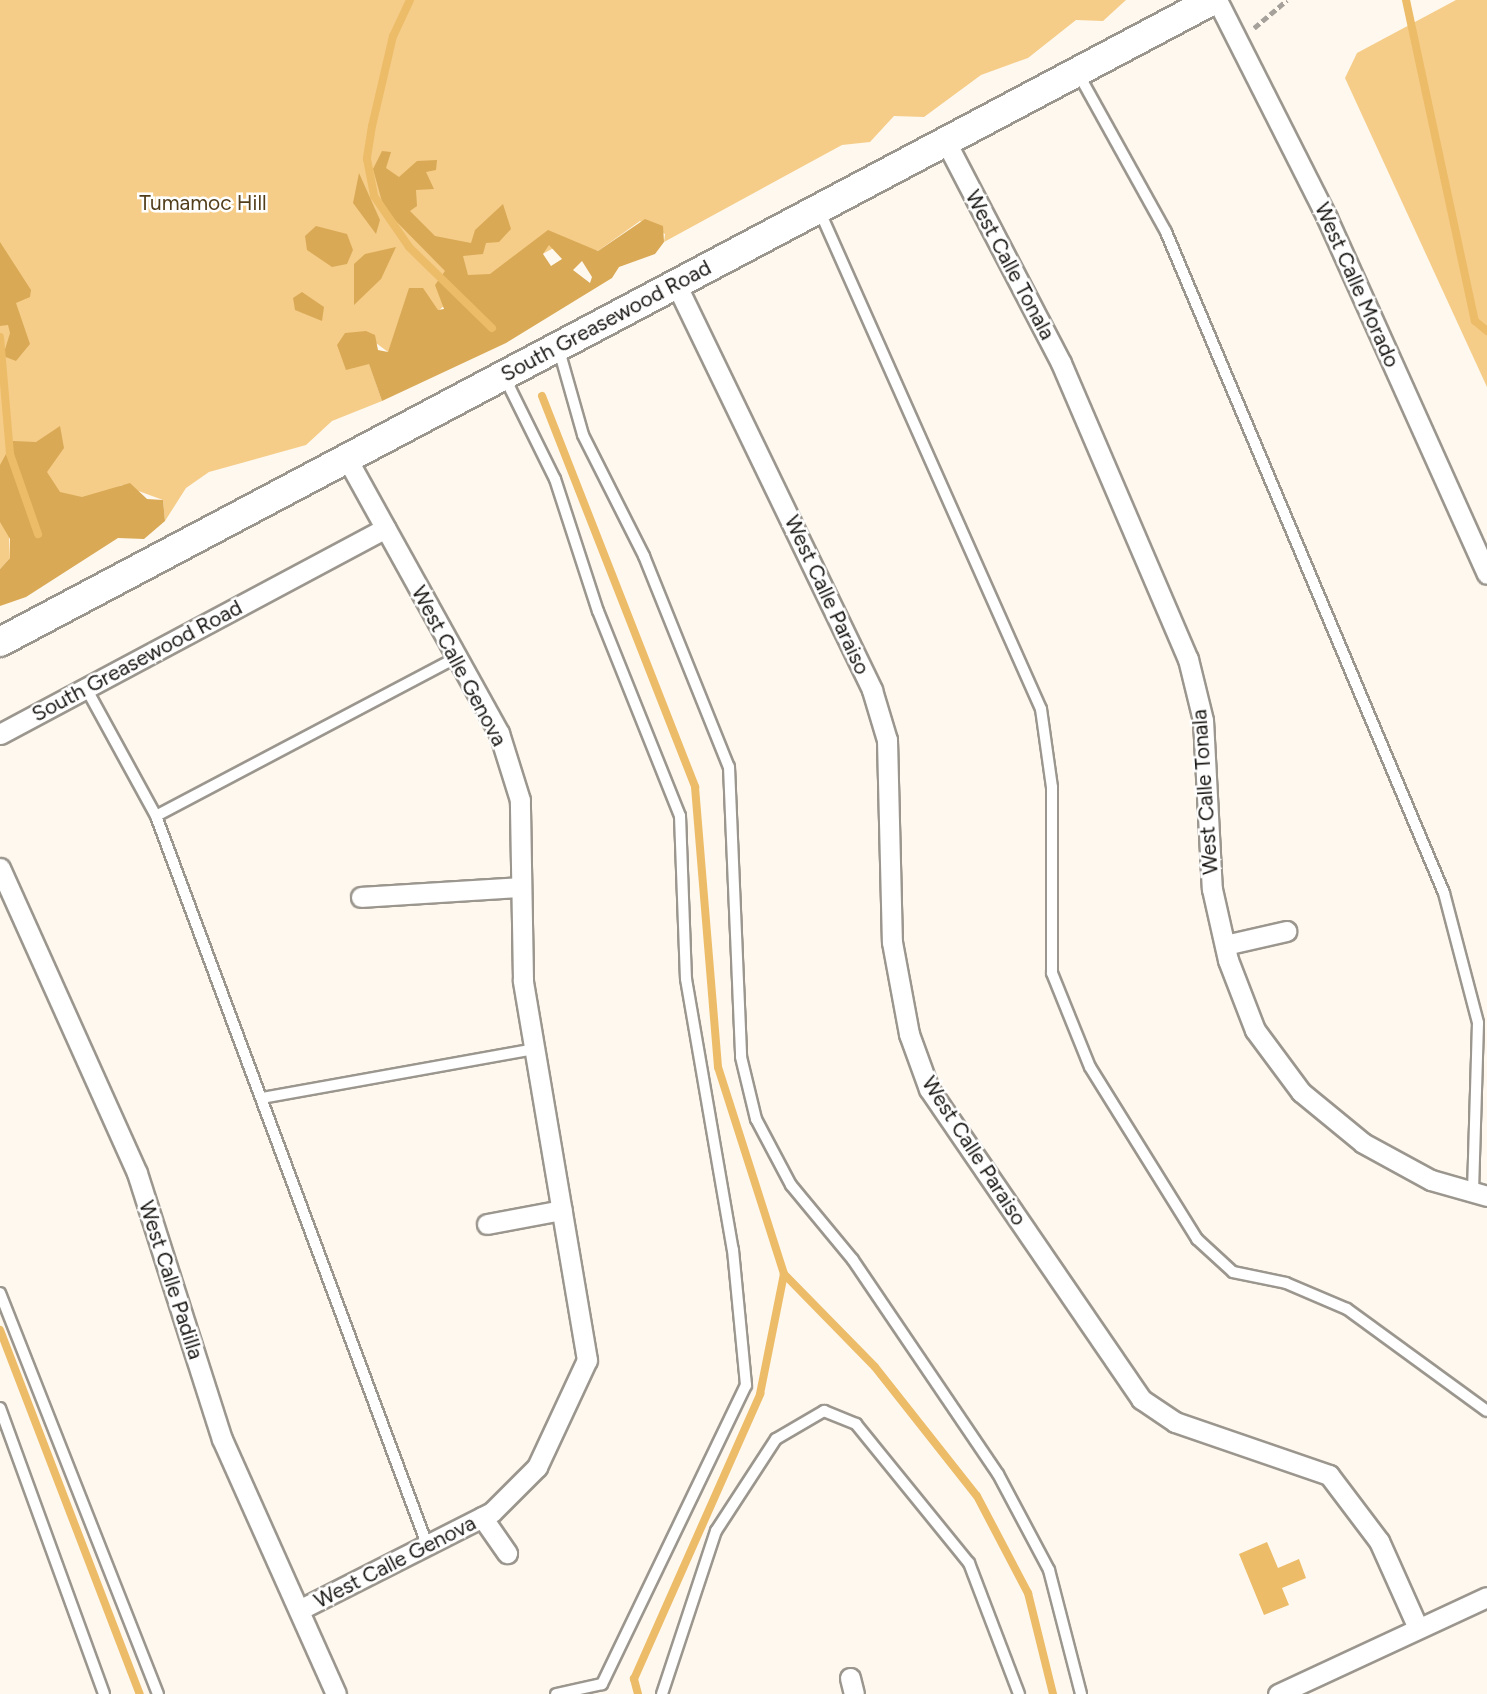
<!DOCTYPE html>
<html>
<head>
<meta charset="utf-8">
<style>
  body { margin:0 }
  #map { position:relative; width:1487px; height:1694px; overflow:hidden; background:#fef8ef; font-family:Figtree,sans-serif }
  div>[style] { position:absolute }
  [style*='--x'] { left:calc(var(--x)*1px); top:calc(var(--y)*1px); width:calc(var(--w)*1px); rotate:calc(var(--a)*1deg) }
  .green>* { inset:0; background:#f5cd89 }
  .forest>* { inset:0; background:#d9a955 }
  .water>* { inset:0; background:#ecbc68 }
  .stream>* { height:8px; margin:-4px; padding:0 4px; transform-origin:4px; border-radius:4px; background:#ecbc68 }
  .path>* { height:4.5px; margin-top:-2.25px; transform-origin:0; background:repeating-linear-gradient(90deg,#a6a19b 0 7px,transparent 0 10.5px) }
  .roads { filter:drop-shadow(2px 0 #9b968e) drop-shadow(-2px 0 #9b968e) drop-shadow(0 2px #9b968e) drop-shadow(0 -2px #9b968e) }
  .lane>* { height:10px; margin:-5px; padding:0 5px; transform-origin:5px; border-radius:5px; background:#fff }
  .street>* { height:19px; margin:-9.5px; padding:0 9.5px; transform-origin:9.5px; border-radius:9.5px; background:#fff }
  .secondary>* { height:28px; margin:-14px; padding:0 14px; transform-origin:14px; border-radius:14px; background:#fff }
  span { translate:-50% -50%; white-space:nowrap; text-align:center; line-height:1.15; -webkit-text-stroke:5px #fff; paint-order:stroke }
  .park-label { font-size:21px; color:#523e1a }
  .street-label { font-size:21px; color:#1a1815 }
</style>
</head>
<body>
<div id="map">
  <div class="green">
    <i style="clip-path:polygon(0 0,1126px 0,1103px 21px,1076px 20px,1028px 58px,981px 75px,924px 117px,894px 116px,870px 142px,842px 145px,664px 242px,665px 234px,640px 221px,598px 251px,567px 241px,444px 306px,388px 352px,376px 343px,369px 363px,382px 401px,332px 421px,306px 445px,209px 472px,186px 488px,165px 521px,163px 500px,122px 485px,9px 536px,10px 558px,0 569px)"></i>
    <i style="clip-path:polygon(1456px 0,1487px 0,1487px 387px,1345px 78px,1357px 53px)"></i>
  </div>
  <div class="forest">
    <i style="clip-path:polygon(evenodd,382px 151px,391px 152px,386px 168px,399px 177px,417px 161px,437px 160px,436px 170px,426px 172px,434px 189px,416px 190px,417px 206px,410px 211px,435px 236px,471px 243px,475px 230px,503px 204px,511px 229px,499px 242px,486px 243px,483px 254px,463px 256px,468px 275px,490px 274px,548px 230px,598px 251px,645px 219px,663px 226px,664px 242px,655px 254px,619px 267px,612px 278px,506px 343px,382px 401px,369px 364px,346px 370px,337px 345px,345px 333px,366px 331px,375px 335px,378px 350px,388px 352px,409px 288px,423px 288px,438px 310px,444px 309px,435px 285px,445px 271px,384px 209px,373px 169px,382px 151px,549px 245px,562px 259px,551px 266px,543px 254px,549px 245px,382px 151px,582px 261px,592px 277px,590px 283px,573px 270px,582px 261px)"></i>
    <i style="clip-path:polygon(359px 173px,380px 220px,376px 234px,353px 203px)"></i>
    <i style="clip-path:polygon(316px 226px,347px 234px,353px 250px,347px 264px,332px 267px,307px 250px,305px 236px)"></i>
    <i style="clip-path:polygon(0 242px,31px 290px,30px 297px,16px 303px,30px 344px,16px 361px,3px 356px,10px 333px,8px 325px,0 326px)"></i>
    <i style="clip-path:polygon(396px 247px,381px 279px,354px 305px,354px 264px,365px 254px)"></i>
    <i style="clip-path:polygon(302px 292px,324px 307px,322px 321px,295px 310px,293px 298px)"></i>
    <i style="clip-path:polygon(60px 426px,64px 448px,47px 472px,60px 492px,82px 497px,130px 483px,147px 499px,163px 500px,165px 521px,144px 539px,118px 538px,26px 597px,0 606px,0 569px,10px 558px,10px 539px,0 522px,0 465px,13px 441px,36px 442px)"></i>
  </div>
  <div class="water">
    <i style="clip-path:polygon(1267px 1542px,1278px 1568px,1299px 1559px,1306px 1578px,1282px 1588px,1289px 1605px,1264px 1615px,1239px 1554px)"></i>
  </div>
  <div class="stream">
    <i style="--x:410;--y:0;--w:40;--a:115"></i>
    <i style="--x:393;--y:36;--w:92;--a:103.1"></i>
    <i style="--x:372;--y:126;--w:33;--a:99"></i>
    <i style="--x:367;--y:159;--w:38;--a:79"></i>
    <i style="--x:374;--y:196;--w:62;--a:55.5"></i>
    <i style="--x:409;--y:247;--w:116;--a:44.3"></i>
    <i style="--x:1406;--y:0;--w:328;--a:77.9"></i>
    <i style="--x:1475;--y:321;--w:16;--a:40"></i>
    <i style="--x:0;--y:337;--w:117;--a:85.1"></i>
    <i style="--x:10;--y:454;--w:85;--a:70.7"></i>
    <i style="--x:542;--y:396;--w:420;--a:68.6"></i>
    <i style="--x:695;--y:787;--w:281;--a:85.3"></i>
    <i style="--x:718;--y:1067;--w:217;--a:72.3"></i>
    <i style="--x:784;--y:1274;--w:130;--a:45.6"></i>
    <i style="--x:875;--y:1367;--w:164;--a:51.7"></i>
    <i style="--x:977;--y:1496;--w:110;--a:62.3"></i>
    <i style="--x:1028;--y:1593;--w:104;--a:76.1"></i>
    <i style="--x:0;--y:1330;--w:390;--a:69"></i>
    <i style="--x:638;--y:1694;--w:16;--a:-105"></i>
    <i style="--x:634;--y:1679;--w:312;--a:-66.1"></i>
    <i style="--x:760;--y:1394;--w:122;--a:-78.7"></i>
  </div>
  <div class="path">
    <i style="--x:1254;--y:28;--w:43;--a:-40.3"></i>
  </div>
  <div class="roads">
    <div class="lane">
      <i style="--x:1079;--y:75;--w:179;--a:61"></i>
      <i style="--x:1166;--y:232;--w:717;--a:67.19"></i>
      <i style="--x:1444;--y:893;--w:134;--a:75.3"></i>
      <i style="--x:1478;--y:1023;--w:169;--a:91.7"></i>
      <i style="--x:820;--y:212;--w:544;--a:66.03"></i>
      <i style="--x:1041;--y:709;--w:79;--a:82"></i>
      <i style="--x:1052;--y:787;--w:186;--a:90"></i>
      <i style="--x:1052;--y:973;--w:101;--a:68"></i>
      <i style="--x:1090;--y:1067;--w:203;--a:58.1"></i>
      <i style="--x:1197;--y:1239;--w:49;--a:42.5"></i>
      <i style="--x:1233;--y:1272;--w:54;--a:11.7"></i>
      <i style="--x:1286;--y:1283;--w:66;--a:23.1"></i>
      <i style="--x:1347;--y:1309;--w:173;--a:36.1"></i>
      <i style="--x:559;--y:350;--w:88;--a:74.2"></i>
      <i style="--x:583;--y:435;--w:136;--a:63.2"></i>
      <i style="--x:644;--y:556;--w:227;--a:68.1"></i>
      <i style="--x:729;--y:767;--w:290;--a:87.6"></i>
      <i style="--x:741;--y:1057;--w:64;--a:76.4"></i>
      <i style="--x:756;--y:1119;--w:75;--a:62.1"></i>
      <i style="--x:791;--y:1185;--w:97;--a:50.4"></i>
      <i style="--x:853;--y:1260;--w:258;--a:55.9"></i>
      <i style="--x:998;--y:1474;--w:109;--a:62"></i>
      <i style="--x:1049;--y:1570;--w:128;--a:75.5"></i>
      <i style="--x:504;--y:376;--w:115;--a:63.7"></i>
      <i style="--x:555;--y:479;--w:139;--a:72"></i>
      <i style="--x:598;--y:611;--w:221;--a:68.2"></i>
      <i style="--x:680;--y:816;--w:163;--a:87.9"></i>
      <i style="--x:686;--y:979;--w:275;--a:80.2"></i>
      <i style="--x:733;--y:1250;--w:136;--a:84.5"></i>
      <i style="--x:746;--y:1385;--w:332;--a:115.7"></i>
      <i style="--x:602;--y:1684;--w:47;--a:167.7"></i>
      <i style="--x:86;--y:688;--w:146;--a:61.3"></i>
      <i style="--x:156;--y:816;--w:340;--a:-27.8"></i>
      <i style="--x:156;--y:816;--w:780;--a:69.59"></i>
      <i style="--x:262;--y:1098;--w:277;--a:-10.2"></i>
      <i style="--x:0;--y:1293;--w:431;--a:68.5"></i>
      <i style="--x:0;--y:1408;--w:304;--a:70"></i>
      <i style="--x:662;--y:1694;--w:172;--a:-71.7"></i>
      <i style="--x:716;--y:1531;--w:110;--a:-56.9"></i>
      <i style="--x:776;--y:1439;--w:56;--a:-30.3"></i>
      <i style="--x:824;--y:1411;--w:35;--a:22"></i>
      <i style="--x:856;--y:1424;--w:179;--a:50.9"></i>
      <i style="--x:969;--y:1563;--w:140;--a:69.1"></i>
    </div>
    <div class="street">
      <i style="--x:1217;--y:0;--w:244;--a:63.2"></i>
      <i style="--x:1327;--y:218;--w:390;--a:65.8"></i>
      <i style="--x:946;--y:142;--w:249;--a:62.5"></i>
      <i style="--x:1061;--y:363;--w:322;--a:66.8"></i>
      <i style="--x:1188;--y:659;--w:63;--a:76.2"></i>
      <i style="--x:1203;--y:720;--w:169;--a:87"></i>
      <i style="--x:1212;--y:889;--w:73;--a:77.3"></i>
      <i style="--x:1228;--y:960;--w:75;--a:68.9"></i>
      <i style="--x:1255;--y:1030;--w:77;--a:53.4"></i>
      <i style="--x:1301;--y:1092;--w:80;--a:39.4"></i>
      <i style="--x:1363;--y:1143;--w:77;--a:28.6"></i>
      <i style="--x:1431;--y:1180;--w:58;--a:15.9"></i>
      <i style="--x:676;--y:284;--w:451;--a:64.2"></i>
      <i style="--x:872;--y:690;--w:52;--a:73.3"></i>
      <i style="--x:887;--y:740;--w:202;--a:88.6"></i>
      <i style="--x:892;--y:942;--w:94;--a:79.5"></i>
      <i style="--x:909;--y:1034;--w:59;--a:70"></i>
      <i style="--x:929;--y:1089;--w:376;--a:55.6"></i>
      <i style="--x:1141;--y:1399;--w:41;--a:34.1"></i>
      <i style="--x:1175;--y:1422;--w:163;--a:19"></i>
      <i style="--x:1329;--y:1475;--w:83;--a:52.9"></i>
      <i style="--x:1379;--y:1541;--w:95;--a:65.9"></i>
      <i style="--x:0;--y:734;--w:437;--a:-28.1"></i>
      <i style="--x:0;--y:868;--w:334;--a:65.8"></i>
      <i style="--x:137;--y:1173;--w:279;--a:72.3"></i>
      <i style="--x:222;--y:1439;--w:279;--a:65.9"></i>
      <i style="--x:361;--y:897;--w:160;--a:-3.6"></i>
      <i style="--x:1225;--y:945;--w:63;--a:-12.9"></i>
      <i style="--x:487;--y:1224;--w:76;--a:-10.6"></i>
      <i style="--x:482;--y:1517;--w:44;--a:55.2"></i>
      <i style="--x:299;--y:1610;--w:216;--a:-26.9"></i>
      <i style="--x:492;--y:1512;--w:64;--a:-45"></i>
      <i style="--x:537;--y:1467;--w:118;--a:-65"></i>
      <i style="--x:587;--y:1360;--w:385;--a:-99.6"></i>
      <i style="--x:523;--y:980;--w:180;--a:-91"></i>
      <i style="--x:520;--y:800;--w:70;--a:-107.4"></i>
      <i style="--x:499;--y:733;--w:313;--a:-119"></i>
      <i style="--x:850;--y:1678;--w:16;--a:76"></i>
      <i style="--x:1278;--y:1694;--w:230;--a:-24.9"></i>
    </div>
    <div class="secondary">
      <i style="--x:0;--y:642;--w:1372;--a:-27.89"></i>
    </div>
  </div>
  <div class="park-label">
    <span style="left:203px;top:203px">Tumamoc Hill</span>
  </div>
  <div class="street-label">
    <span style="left:1010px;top:265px;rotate:62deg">West Calle Tonala</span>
    <span style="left:1357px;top:285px;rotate:66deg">West Calle Morado</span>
    <span style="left:606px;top:321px;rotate:-28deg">South Greasewood Road</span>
    <span style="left:827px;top:595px;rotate:65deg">West Calle Paraiso</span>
    <span style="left:137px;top:661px;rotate:-28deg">South Greasewood Road</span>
    <span style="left:459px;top:666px;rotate:62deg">West Calle Genova</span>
    <span style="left:1205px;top:792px;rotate:-94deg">West Calle Tonala</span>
    <span style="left:974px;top:1151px;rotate:57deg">West Calle Paraiso</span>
    <span style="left:171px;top:1280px;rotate:72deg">West Calle Padilla</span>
    <span style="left:395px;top:1562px;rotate:-27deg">West Calle Genova</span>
  </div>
</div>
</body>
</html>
